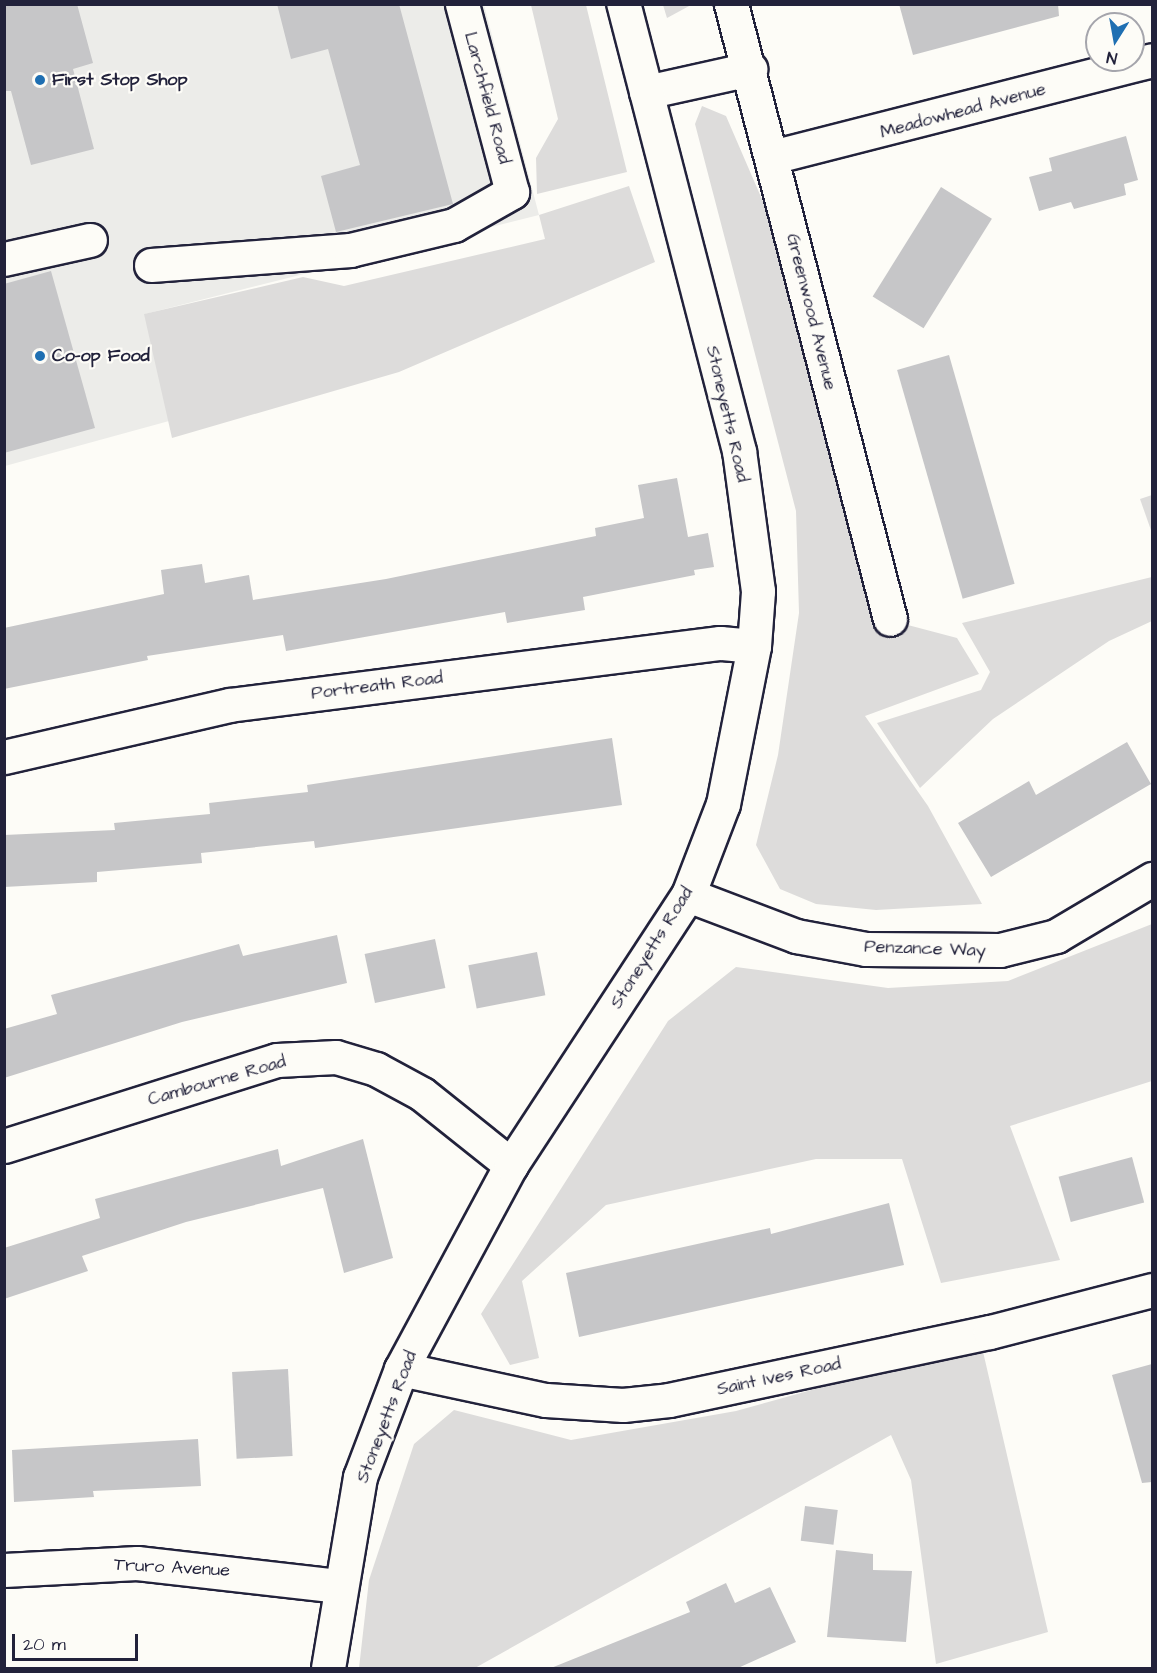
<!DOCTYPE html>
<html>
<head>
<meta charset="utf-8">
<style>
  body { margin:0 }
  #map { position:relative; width:1157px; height:1673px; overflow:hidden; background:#fdfcf7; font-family:"Architects Daughter",sans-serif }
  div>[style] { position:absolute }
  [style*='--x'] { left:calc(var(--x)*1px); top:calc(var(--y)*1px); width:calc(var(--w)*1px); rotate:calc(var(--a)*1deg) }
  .built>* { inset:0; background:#ecece9 }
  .green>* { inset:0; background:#dddcdb }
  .building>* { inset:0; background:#c6c6c8; transform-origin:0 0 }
  .roads { filter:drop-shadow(2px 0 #22223b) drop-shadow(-2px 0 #22223b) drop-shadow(0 2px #22223b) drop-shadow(0 -2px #22223b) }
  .minor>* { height:33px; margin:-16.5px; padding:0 16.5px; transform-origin:16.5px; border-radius:16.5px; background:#fdfcf7 }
  .dots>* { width:16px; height:16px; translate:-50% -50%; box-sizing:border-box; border:3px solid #fdfcf7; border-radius:50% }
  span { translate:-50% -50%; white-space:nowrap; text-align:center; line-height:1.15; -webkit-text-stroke:4.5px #fdfcf7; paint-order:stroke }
  .poi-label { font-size:18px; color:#22223b; font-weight:700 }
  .left { translate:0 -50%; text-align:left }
  .street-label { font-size:18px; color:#22223b }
  .frame { position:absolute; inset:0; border:6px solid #22223b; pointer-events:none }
  .north { position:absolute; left:1085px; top:12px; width:60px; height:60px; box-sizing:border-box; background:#fdfcf7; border:2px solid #a5a5ac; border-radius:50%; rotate:191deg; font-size:16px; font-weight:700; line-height:24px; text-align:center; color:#22223b }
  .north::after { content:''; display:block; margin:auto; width:21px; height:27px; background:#1f6fb2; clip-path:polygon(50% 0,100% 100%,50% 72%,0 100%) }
  .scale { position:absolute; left:12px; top:1634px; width:126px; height:27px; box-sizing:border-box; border:3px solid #22223b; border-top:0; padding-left:8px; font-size:18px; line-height:21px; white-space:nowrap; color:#22223b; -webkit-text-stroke:4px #fdfcf7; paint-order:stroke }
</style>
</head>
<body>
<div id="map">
  <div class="built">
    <i style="clip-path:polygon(5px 5px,484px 5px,539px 215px,145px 314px,169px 421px,5px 466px)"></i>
  </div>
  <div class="green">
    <i style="clip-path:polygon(531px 5px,586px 5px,627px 172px,537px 194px,536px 158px,558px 119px)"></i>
    <i style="clip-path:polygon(663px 5px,663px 4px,691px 5px,667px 18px)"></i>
    <i style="clip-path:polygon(702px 106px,726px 116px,770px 218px,870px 615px,957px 638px,979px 674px,865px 716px,928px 806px,982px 904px,876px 910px,816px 904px,780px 889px,756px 845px,778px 755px,799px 613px,796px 511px,695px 124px)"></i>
    <i style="clip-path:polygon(629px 186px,655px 262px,399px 372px,172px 438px,144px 314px,303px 277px,344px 286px,545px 239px,539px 215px)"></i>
    <i style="clip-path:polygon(1152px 495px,1152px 533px,1140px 499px)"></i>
    <i style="clip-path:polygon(1152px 577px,1152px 621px,1109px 641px,993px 719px,920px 788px,877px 723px,981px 690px,990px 672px,962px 623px)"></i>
    <i style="clip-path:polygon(1152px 924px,1152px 1081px,1010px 1126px,1060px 1260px,941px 1283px,902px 1159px,816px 1159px,606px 1205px,522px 1281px,539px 1358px,510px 1365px,481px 1314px,668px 1021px,736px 967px,888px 988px,1008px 981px)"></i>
    <i style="clip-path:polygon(981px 1343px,1048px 1632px,936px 1664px,911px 1480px,891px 1435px,475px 1668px,359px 1668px,369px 1580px,414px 1444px,454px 1410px,571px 1440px,736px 1411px)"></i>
  </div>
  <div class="building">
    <i style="clip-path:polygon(4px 4px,77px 4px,93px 63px,73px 69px,94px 149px,31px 165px,11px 91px,4px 91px)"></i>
    <i style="clip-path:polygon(277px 4px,399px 4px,453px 204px,336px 232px,321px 176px,360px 165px,328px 49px,291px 59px)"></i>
    <i style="clip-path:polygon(899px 4px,1058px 4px,1059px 16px,913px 55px)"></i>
    <i style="clip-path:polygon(1126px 136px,1138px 180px,1124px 184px,1126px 195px,1074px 209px,1071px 202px,1039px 211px,1029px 177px,1052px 171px,1049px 158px)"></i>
    <i style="left:941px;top:187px;width:60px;height:129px;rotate:32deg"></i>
    <i style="clip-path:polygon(51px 271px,95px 428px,4px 453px,4px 284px)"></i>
    <i style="left:949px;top:355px;width:238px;height:54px;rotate:74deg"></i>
    <i style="clip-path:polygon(677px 478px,688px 537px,708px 533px,714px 567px,694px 570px,695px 575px,583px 597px,585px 610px,507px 623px,505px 612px,286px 651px,283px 635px,147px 656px,148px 660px,4px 689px,4px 628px,164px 594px,161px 570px,202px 564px,205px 583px,249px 575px,253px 600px,386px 579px,596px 536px,595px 528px,644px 518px,638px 485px)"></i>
    <i style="clip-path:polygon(612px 738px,622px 805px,315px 848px,314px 841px,201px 853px,202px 863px,97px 872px,97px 882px,4px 887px,4px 835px,115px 830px,114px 823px,210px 814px,209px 803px,308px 792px,307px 785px)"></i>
    <i style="clip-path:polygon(1127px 742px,1151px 784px,991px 877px,958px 823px,1029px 781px,1036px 795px)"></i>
    <i style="clip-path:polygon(337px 935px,347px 983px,182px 1022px,4px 1078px,4px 1029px,57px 1014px,51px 995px,239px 944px,243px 956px)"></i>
    <i style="left:435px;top:939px;width:50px;height:72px;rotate:78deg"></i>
    <i style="left:537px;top:952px;width:44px;height:70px;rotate:79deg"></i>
    <i style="clip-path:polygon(363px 1139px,393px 1258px,344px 1273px,323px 1188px,186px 1222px,82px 1256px,88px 1271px,4px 1299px,4px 1248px,100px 1218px,95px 1199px,278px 1149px,281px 1166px)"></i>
    <i style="left:1132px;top:1157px;width:47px;height:76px;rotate:75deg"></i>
    <i style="clip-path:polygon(889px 1203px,904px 1265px,579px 1337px,566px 1273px,770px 1228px,771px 1234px)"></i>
    <i style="clip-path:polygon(1152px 1364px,1152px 1482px,1142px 1483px,1112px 1375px)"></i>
    <i style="left:288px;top:1369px;width:87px;height:56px;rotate:87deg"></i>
    <i style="clip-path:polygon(198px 1439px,201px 1486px,93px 1491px,94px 1497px,14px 1502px,12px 1450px)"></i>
    <i style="left:805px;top:1506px;width:33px;height:35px;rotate:7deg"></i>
    <i style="clip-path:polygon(836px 1550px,873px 1554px,873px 1570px,912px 1571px,906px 1642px,827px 1637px)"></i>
    <i style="clip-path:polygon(726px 1583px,735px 1603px,770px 1587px,796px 1642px,738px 1668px,551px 1668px,690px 1612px,686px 1602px)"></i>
  </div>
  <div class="roads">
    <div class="minor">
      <i style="--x:731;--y:4;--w:635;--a:75.5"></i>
      <i style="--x:646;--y:92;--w:107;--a:-12.5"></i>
      <i style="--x:772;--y:157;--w:392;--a:-14.3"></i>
      <i style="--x:4;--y:259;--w:88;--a:-12.5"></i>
      <i style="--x:151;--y:265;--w:200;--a:-4.3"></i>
      <i style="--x:350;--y:250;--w:107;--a:-13.5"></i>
      <i style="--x:454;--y:225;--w:67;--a:-29.6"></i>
      <i style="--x:512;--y:192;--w:195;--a:-104.9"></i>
      <i style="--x:4;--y:757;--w:231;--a:-13"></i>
      <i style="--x:229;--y:705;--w:495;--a:-7.2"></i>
      <i style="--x:720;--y:643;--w:34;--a:5"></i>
      <i style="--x:688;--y:895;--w:116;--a:20.8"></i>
      <i style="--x:796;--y:936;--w:71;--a:10.5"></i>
      <i style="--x:866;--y:949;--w:134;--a:0.4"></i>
      <i style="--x:1000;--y:950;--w:58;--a:-14"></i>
      <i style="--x:1056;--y:936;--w:112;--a:-30.7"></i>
      <i style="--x:4;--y:1146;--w:286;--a:-17.5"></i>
      <i style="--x:277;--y:1060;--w:59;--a:-2.9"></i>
      <i style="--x:336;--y:1057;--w:42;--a:16.7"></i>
      <i style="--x:376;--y:1069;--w:52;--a:28.5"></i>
      <i style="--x:422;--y:1094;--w:114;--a:38.6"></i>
      <i style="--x:401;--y:1369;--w:148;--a:12.1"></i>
      <i style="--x:546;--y:1400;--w:77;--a:3.7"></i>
      <i style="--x:623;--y:1405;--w:46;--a:-6.2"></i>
      <i style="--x:669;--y:1400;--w:328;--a:-12"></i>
      <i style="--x:990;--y:1332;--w:167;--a:-14.5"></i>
      <i style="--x:4;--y:1570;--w:133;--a:-3"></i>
      <i style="--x:137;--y:1563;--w:202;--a:6.5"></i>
      <i style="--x:328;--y:1668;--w:194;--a:-80.5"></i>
      <i style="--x:360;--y:1477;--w:116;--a:-69.2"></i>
      <i style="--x:401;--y:1369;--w:232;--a:-61.7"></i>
      <i style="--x:511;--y:1165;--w:323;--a:-56.8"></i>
      <i style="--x:688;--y:895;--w:97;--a:-69"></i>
      <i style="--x:723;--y:804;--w:161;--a:-78.9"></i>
      <i style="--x:754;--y:646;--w:55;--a:-85.8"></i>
      <i style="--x:758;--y:591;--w:141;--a:-97.7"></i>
      <i style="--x:739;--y:451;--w:462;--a:-104.5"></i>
    </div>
  </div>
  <div class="dots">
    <i style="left:40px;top:80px;background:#1f6fb2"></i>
    <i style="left:40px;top:356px;background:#1f6fb2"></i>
  </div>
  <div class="poi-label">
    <span class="left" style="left:52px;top:80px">First Stop Shop</span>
    <span class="left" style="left:52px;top:356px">Co-op Food</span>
  </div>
  <div class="street-label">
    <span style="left:487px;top:98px;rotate:75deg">Larchfield Road</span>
    <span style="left:963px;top:111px;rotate:-15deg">Meadowhead Avenue</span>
    <span style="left:811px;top:312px;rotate:76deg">Greenwood Avenue</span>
    <span style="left:727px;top:414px;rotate:77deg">Stoneyetts Road</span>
    <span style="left:377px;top:686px;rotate:-7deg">Portreath Road</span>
    <span style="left:652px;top:948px;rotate:-58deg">Stoneyetts Road</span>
    <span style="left:925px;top:949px;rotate:2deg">Penzance Way</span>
    <span style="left:217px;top:1081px;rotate:-16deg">Cambourne Road</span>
    <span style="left:779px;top:1377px;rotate:-12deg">Saint Ives Road</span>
    <span style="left:387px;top:1417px;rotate:-69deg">Stoneyetts Road</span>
    <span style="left:172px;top:1568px;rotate:3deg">Truro Avenue</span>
  </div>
  <div class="frame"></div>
  <div class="north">N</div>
  <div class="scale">20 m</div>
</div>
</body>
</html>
